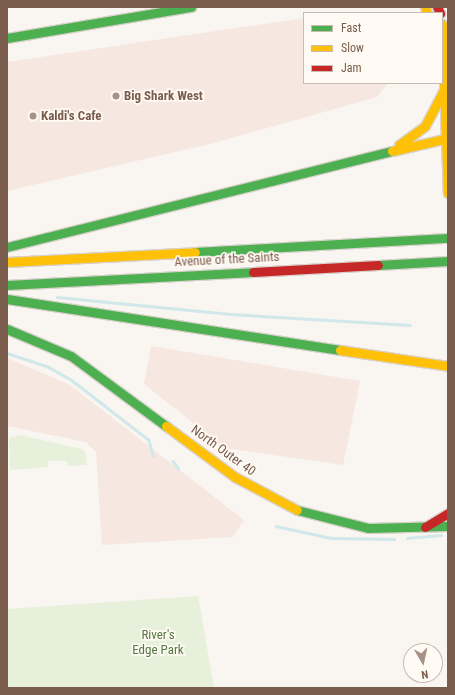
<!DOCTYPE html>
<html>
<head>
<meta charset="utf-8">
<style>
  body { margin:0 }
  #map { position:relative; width:455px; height:695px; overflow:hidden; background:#f9f5f0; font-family:"Roboto Condensed",sans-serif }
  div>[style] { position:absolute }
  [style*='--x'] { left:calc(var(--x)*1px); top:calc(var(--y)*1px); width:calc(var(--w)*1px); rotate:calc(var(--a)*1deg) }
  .commercial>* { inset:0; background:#f6e8e1 }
  .green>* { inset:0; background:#e7f0db }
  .stream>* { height:2.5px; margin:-1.25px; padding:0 1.25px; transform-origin:1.25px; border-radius:1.25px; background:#d0e8ea }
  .roads { filter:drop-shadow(1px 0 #d9d2cb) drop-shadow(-1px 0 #d9d2cb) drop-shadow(0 1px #d9d2cb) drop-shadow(0 -1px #d9d2cb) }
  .fast>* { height:9px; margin:-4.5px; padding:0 4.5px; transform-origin:4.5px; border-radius:4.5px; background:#4caf50 }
  .slow>* { height:9px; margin:-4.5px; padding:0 4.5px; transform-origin:4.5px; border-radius:4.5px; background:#ffc107 }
  .jam>* { height:9px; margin:-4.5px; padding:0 4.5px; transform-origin:4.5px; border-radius:4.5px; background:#c62828 }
  .dots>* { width:11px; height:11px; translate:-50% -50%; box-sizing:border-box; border:2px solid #fffaf3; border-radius:50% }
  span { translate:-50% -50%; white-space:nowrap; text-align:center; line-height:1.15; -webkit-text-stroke:3.5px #fffaf3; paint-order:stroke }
  .poi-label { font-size:13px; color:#7a5c4d; font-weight:700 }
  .left { translate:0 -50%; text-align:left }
  .street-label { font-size:13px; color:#7a5c4d }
  .park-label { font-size:13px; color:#537a41 }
  .frame { position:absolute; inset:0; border:8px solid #7a5c4d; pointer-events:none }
  .legend { position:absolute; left:303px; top:12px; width:140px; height:72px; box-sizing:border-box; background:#fffaf3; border:1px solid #cabbb1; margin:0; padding:5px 7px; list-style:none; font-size:12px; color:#7a5c4d }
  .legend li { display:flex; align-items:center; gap:8px; height:20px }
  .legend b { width:20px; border:1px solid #cabbb1 }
  .north { position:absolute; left:403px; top:643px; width:40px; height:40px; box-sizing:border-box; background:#fffaf3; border:1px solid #cabbb1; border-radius:50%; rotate:171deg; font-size:11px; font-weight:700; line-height:16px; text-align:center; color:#7a5c4d }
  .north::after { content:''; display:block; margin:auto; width:14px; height:18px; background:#a69286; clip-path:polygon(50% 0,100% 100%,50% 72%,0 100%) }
</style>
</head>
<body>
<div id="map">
  <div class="commercial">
    <i style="clip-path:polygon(304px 18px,304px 83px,388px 83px,377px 97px,214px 143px,7px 191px,7px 62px)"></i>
    <i style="clip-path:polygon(151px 346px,360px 381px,343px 465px,225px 448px,144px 384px)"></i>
    <i style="clip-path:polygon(7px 358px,70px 385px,244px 520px,233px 537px,102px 545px,96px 452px,86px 442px,7px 426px)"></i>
  </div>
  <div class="green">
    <i style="clip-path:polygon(19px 435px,82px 449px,86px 453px,87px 465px,68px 466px,67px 461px,48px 461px,48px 467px,10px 470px,9px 438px)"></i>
    <i style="clip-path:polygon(198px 596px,214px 688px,7px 688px,7px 609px)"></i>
  </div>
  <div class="stream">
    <i style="--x:57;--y:297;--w:174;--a:5.6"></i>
    <i style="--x:230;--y:314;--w:180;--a:3.5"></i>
    <i style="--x:7;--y:353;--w:44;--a:18.4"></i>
    <i style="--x:49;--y:367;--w:28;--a:30"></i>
    <i style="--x:73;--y:381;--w:96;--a:37.8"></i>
    <i style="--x:149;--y:440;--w:16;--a:75"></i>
    <i style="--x:173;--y:461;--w:9;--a:54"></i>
    <i style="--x:276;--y:526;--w:56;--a:12.3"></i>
    <i style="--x:331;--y:538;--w:63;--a:0.9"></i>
    <i style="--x:407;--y:538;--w:34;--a:-5"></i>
  </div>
  <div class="roads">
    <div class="fast">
      <i style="--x:7;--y:38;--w:187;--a:-9.6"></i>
      <i style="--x:7;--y:247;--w:397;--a:-14"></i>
      <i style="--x:195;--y:252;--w:253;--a:-3.2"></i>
      <i style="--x:378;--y:265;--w:70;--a:-3.3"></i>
      <i style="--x:7;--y:285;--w:246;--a:-3"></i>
      <i style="--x:7;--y:299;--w:337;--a:8.7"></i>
      <i style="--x:7;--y:329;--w:69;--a:22.9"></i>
      <i style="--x:71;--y:356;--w:118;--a:36.4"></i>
      <i style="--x:297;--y:510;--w:73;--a:14.2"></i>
      <i style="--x:368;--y:528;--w:80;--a:-1.4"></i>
    </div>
    <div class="slow">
      <i style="--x:425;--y:7;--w:6;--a:72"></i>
      <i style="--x:442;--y:24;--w:169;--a:88"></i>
      <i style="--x:399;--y:145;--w:32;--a:-36"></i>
      <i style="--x:425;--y:126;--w:43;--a:-62.2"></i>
      <i style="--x:392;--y:151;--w:57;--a:-13.1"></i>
      <i style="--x:7;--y:262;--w:188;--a:-3"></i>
      <i style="--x:340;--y:350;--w:109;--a:8.4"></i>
      <i style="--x:166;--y:426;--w:86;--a:36.5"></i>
      <i style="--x:235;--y:477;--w:70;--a:28"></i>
    </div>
    <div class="jam">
      <i style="--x:437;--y:7;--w:7;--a:63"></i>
      <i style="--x:253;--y:272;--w:125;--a:-3.2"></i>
      <i style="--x:425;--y:527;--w:27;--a:-31"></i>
    </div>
  </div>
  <div class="dots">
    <i style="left:116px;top:96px;background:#a69286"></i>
    <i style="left:33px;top:116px;background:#a69286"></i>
  </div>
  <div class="poi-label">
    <span class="left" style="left:124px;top:96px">Big Shark West</span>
    <span class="left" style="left:41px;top:116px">Kaldi's Cafe</span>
  </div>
  <div class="street-label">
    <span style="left:227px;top:260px;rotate:-3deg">Avenue of the Saints</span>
    <span style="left:223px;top:451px;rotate:36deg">North Outer 40</span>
  </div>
  <div class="park-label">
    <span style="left:158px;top:643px">River's<br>Edge Park</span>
  </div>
  <div class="frame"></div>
  <ul class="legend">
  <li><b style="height:5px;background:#4caf50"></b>Fast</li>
  <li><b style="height:5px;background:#ffc107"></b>Slow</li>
  <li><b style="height:5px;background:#c62828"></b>Jam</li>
  </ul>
  <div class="north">N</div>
</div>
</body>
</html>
